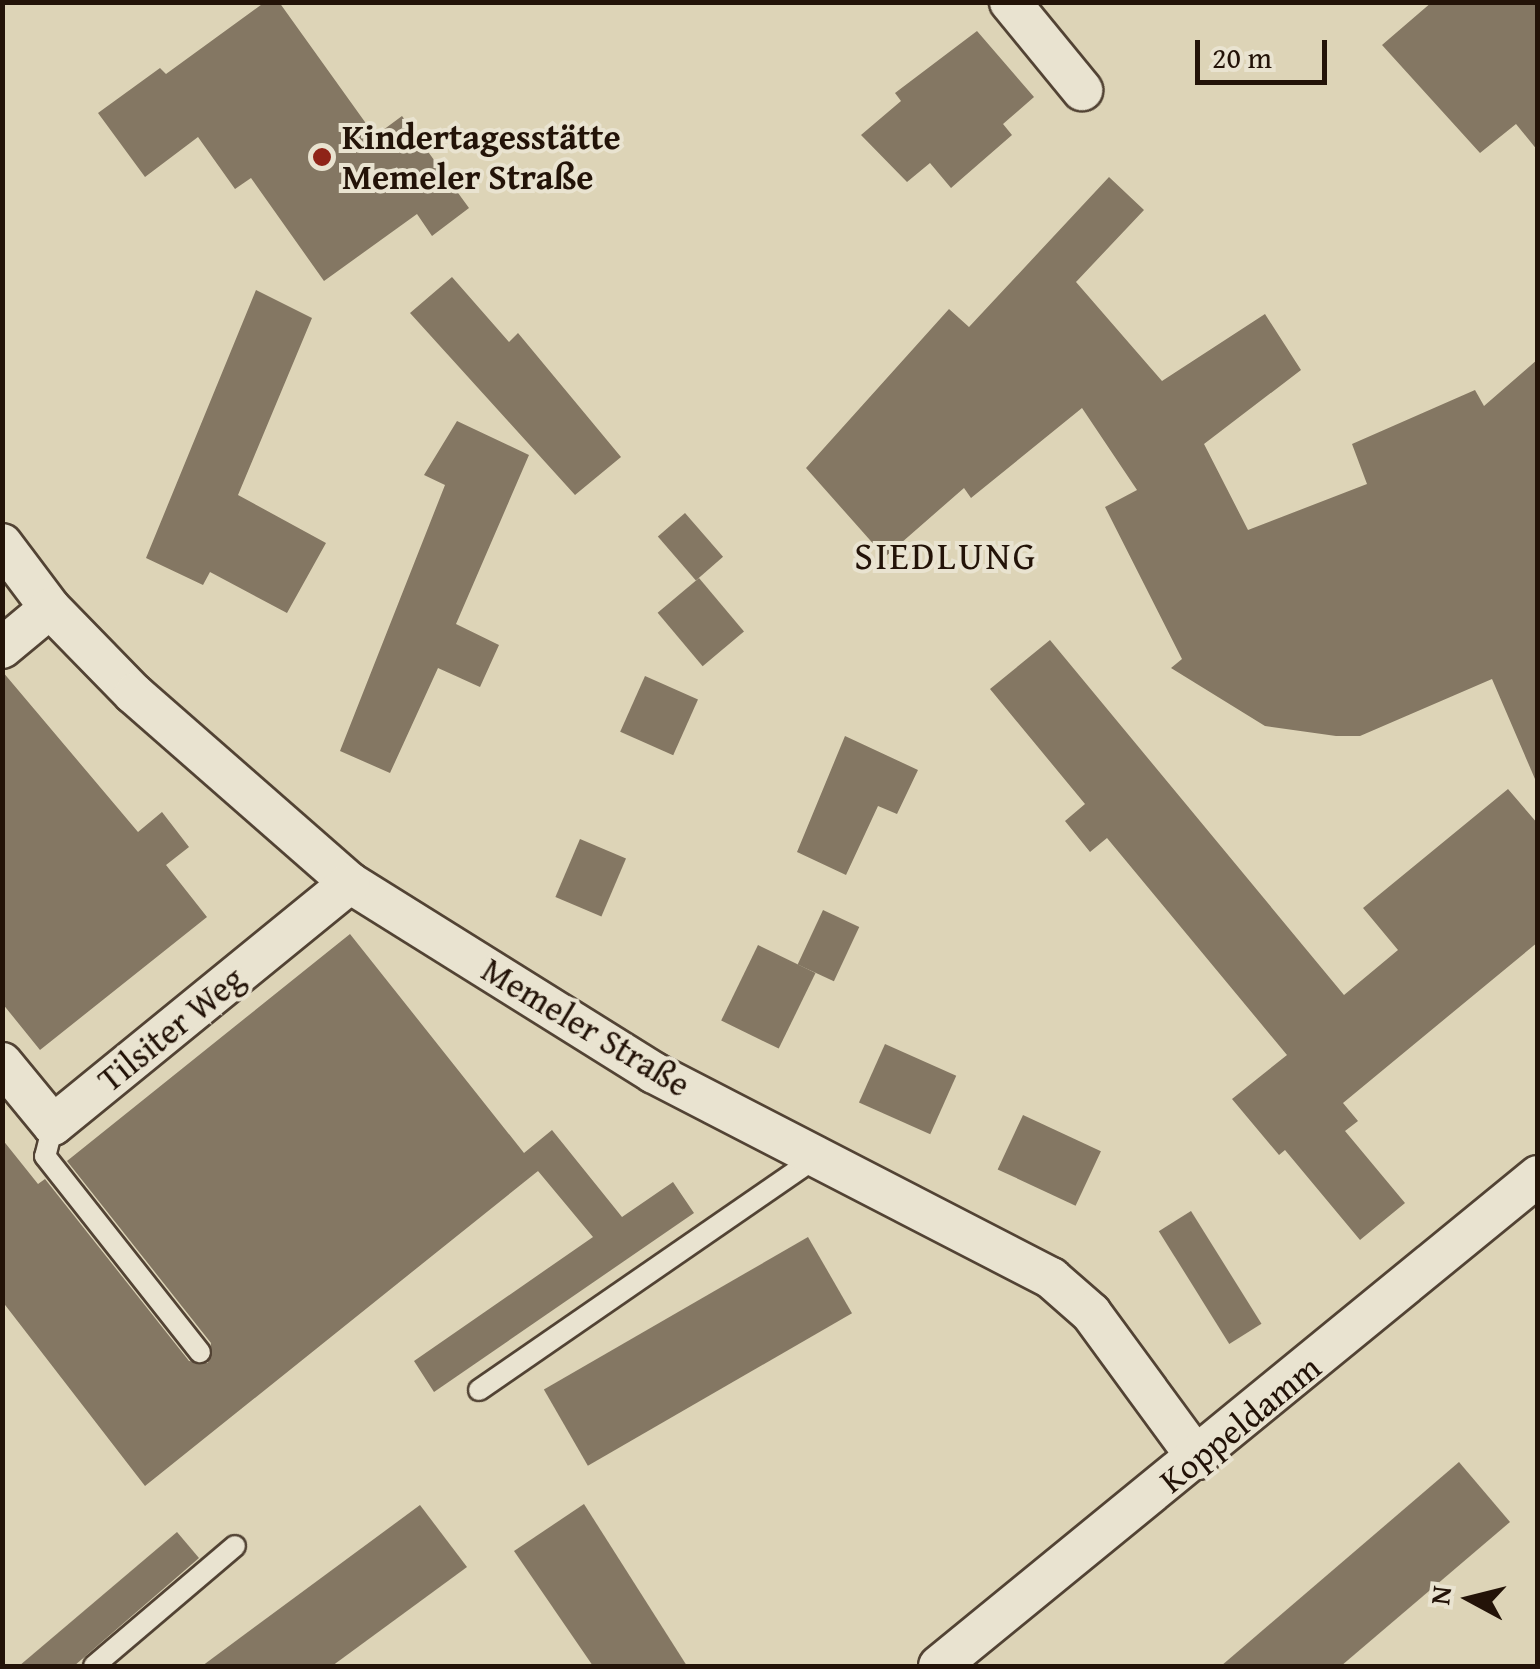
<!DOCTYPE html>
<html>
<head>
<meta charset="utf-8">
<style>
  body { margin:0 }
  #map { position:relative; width:1540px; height:1669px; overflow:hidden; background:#ddd4b7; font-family:"Gentium Book Plus",serif }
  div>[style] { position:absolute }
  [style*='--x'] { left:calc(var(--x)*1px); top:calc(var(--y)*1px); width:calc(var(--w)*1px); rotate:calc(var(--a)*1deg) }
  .building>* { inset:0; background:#847763; transform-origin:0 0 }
  .roads { filter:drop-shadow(2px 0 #524334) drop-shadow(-2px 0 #524334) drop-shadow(0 2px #524334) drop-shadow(0 -2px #524334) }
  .lane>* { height:20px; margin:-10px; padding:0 10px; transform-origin:10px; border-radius:10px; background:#e9e3d0 }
  .street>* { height:40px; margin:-20px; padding:0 20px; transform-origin:20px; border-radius:20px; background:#e9e3d0 }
  .dots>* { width:28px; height:28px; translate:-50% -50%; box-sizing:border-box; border:5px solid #e9e3d0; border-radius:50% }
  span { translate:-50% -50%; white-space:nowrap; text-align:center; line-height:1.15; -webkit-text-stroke:8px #e9e3d0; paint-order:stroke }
  .poi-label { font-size:35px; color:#231308; font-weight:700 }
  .left { translate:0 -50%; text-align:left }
  .street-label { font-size:35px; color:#231308 }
  .neighbourhood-label { font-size:38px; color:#231308; letter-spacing:2.5px }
  .frame { position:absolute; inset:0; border:5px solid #231308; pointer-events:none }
  .north { position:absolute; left:1420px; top:1549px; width:100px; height:100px; -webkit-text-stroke:8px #e9e3d0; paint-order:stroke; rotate:277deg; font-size:28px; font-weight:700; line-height:40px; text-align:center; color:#231308 }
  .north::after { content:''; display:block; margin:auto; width:35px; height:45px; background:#231308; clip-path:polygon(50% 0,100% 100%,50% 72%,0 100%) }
  .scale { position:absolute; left:1195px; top:40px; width:132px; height:45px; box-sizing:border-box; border:5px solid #231308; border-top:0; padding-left:12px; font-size:30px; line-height:35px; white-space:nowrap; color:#231308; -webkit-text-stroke:8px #e9e3d0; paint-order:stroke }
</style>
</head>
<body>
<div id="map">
  <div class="building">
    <i style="clip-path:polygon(265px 2px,279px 2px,375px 136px,402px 116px,469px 208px,432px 236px,417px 214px,324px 281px,251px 178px,235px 189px,198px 137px,145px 177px,98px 113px,160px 68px,166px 74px)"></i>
    <i style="clip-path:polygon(1432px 2px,1538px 2px,1538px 151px,1516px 124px,1480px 153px,1382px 45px)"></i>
    <i style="clip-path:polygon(977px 31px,1034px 97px,1003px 124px,1012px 135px,951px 188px,930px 163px,907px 182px,861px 135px,901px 101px,895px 93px)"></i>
    <i style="clip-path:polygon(1109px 177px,1144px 210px,1076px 282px,1162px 381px,1265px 314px,1301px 370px,1204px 444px,1248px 530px,1367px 484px,1352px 444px,1475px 390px,1484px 406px,1538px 359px,1538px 786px,1492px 679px,1360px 736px,1336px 736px,1265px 726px,1171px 668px,1182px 659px,1105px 507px,1137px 490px,1082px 408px,971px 498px,964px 488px,885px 557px,806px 468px,949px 309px,969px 327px)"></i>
    <i style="clip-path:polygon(452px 277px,509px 342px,518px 333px,621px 457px,575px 495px,410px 313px)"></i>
    <i style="clip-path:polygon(256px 290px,312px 318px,238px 495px,326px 543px,287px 613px,210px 572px,203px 585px,146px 558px)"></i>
    <i style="clip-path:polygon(457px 421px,529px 455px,456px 624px,499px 645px,480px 687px,438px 668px,390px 773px,340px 751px,445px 485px,424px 475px)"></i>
    <i style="left:685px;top:513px;width:58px;height:36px;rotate:49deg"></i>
    <i style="left:699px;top:578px;width:70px;height:54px;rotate:50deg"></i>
    <i style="clip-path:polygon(1050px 640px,1344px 995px,1398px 950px,1363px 908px,1508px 789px,1538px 824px,1538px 942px,1343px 1103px,1358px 1121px,1345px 1131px,1405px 1203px,1360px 1240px,1285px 1150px,1279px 1155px,1232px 1099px,1287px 1055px,1107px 838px,1090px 852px,1065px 821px,1085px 804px,990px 689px)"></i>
    <i style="clip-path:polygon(2px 671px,138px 832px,162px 812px,189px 847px,166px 865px,207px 917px,40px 1050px,2px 1003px)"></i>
    <i style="left:645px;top:676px;width:58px;height:61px;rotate:24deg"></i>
    <i style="clip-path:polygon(845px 736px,918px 770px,897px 814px,878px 806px,846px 875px,797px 852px)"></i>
    <i style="left:580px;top:839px;width:50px;height:63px;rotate:23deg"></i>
    <i style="left:823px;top:910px;width:40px;height:60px;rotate:25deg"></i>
    <i style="clip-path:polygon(350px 934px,524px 1153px,552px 1130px,622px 1217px,673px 1182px,694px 1213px,434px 1392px,414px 1361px,593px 1237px,533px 1165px,538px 1171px,145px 1486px,2px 1301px,2px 1139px,38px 1184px,45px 1179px,189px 1361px,208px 1363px,211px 1343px,67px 1161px)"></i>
    <i style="left:758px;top:945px;width:64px;height:84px;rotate:26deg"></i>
    <i style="left:885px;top:1044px;width:78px;height:64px;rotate:24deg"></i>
    <i style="left:1023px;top:1115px;width:86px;height:60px;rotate:25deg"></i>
    <i style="left:1191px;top:1211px;width:133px;height:38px;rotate:58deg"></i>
    <i style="left:808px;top:1237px;width:88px;height:305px;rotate:60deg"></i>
    <i style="clip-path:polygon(1459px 1462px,1510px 1522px,1341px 1666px,1221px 1666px)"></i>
    <i style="clip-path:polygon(584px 1504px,687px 1666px,593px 1666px,514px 1551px)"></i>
    <i style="clip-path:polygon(420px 1505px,467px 1567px,332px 1666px,202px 1666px)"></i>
    <i style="clip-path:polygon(177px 1532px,199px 1558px,74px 1666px,19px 1666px)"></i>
  </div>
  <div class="roads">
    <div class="lane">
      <i style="--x:53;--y:1125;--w:32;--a:104"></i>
      <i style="--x:45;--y:1156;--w:250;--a:51.7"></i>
      <i style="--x:479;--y:1390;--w:411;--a:-34.6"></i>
      <i style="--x:94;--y:1666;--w:185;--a:-40.4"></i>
    </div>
    <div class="street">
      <i style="--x:1010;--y:2;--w:114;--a:50.7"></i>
      <i style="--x:2;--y:544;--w:80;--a:53.1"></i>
      <i style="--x:50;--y:608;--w:120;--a:45.7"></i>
      <i style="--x:134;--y:694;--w:287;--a:41.2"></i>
      <i style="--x:350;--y:883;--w:358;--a:32"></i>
      <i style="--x:654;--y:1073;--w:447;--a:27.3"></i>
      <i style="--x:1051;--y:1278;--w:53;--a:41.2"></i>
      <i style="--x:1091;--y:1313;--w:181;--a:53.8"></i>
      <i style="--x:2;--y:648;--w:62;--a:-39.8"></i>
      <i style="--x:2;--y:1063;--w:80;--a:50.6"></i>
      <i style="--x:53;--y:1125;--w:383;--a:-39.2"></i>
      <i style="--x:939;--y:1666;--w:774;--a:-39.28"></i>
    </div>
  </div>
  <div class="dots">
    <i style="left:322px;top:157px;background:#8f2418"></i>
  </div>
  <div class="poi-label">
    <span class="left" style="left:342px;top:157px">Kindertagesstätte<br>Memeler Straße</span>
  </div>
  <div class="street-label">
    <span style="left:586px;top:1027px;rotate:31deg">Memeler Straße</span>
    <span style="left:171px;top:1029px;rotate:-39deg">Tilsiter Weg</span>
    <span style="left:1240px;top:1424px;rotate:-39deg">Koppeldamm</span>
  </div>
  <div class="neighbourhood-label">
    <span style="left:946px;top:556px">SIEDLUNG</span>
  </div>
  <div class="frame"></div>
  <div class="north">N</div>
  <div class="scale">20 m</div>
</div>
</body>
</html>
